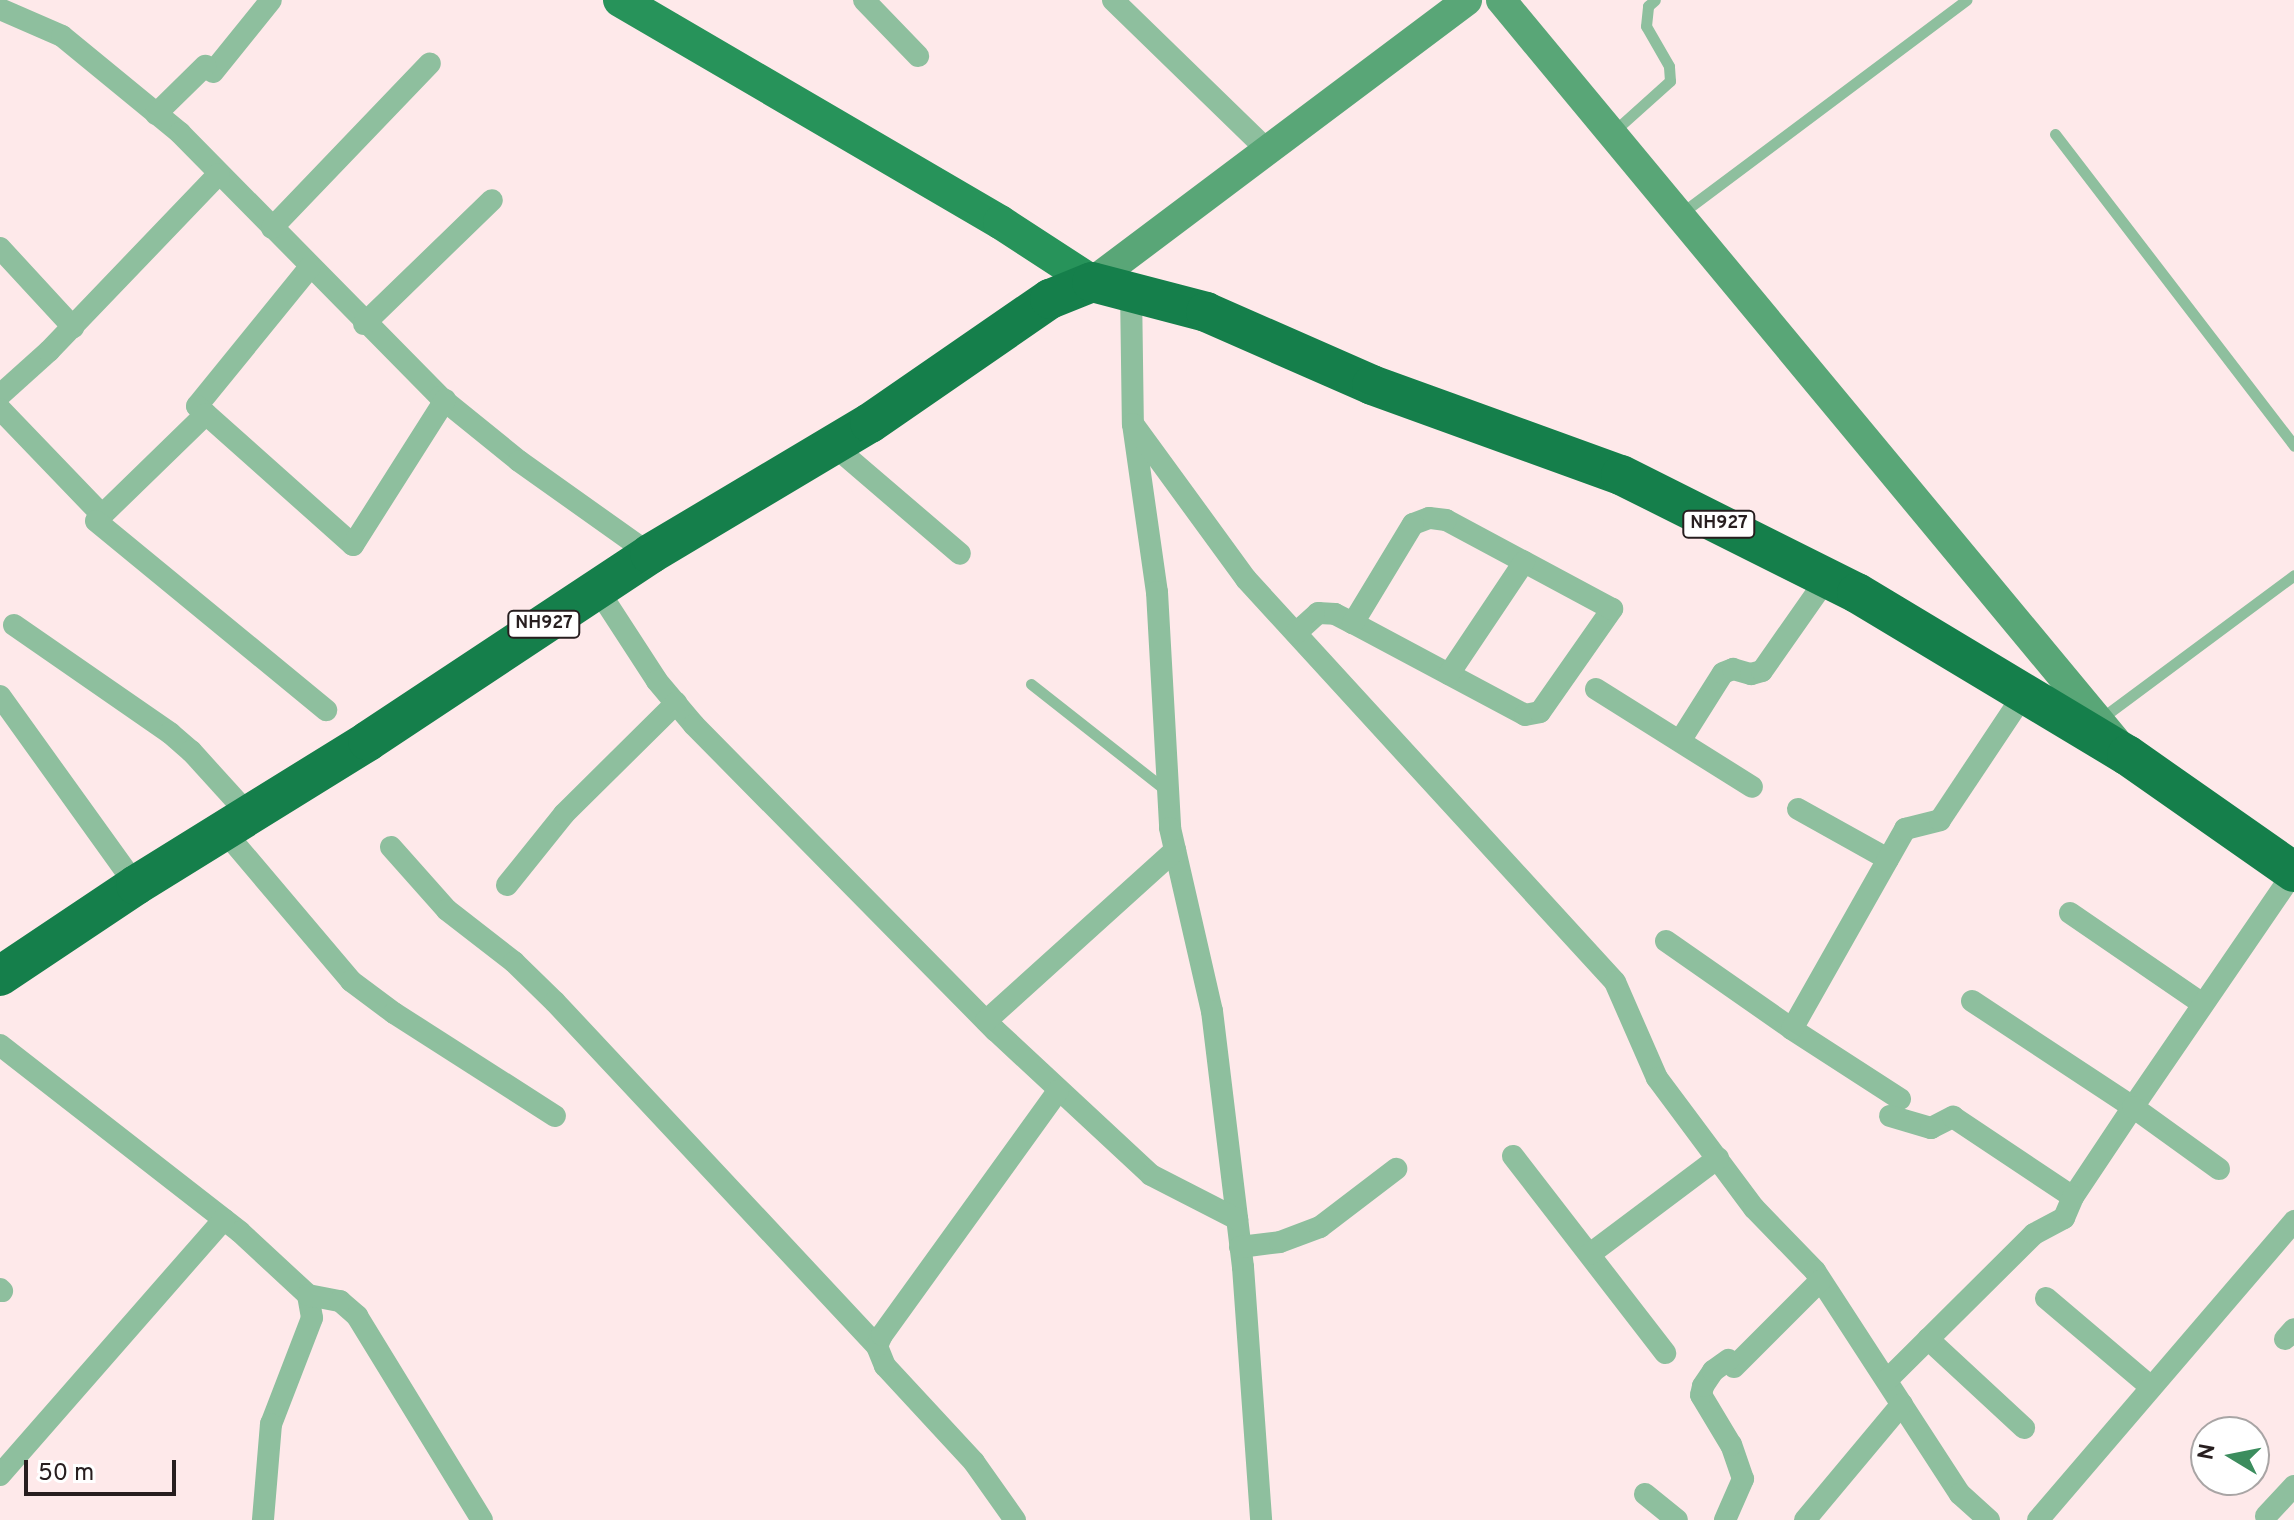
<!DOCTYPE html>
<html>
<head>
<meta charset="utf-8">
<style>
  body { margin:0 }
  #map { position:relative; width:2294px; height:1520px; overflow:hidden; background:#fee9ea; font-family:Overpass,sans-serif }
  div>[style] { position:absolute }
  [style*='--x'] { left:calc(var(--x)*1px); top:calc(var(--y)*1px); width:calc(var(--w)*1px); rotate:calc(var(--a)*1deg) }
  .lane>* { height:11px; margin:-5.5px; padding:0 5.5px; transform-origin:5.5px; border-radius:5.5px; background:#8ebf9e }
  .street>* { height:22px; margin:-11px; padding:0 11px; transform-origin:11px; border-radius:11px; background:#8ebf9e }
  .secondary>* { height:30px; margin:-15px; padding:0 15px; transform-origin:15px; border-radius:15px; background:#59a677 }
  .primary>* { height:34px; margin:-17px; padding:0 17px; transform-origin:17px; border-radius:17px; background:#27935a }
  .highway>* { height:40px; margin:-20px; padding:0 20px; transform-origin:20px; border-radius:20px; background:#157f4b }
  span { translate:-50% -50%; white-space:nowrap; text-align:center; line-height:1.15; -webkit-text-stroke:7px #fff; paint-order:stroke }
  .shield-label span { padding:2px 6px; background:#fff; border:2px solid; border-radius:6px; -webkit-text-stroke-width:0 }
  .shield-label { font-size:18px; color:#271e1f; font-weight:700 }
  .north { position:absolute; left:2190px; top:1416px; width:80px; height:80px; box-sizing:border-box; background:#fff; border:2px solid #a9a5a5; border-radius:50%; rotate:280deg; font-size:22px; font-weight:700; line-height:32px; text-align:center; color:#271e1f }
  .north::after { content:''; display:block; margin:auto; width:28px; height:36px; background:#3c8d5e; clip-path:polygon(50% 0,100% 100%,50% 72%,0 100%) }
  .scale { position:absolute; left:24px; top:1460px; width:152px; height:36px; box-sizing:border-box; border:4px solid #271e1f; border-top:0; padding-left:10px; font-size:24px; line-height:28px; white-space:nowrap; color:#271e1f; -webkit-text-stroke:6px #fff; paint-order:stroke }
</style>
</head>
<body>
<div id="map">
  <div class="lane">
    <i style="--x:1612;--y:133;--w:78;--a:-41.9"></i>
    <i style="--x:1670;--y:81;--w:15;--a:-94"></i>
    <i style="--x:1669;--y:66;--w:46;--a:-119.9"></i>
    <i style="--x:1646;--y:26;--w:20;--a:-84"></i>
    <i style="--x:1648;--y:6;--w:9;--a:-41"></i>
    <i style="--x:2055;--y:134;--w:393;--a:52.5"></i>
    <i style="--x:1679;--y:215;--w:359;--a:-36.8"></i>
    <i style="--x:1031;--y:684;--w:174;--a:38.2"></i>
    <i style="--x:2099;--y:720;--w:243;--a:-36.6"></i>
  </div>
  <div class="street">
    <i style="--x:864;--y:0;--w:78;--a:46"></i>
    <i style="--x:1113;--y:0;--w:212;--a:44.2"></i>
    <i style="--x:0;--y:9;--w:68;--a:23.5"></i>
    <i style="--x:62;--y:36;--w:153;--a:39.4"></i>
    <i style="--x:180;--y:133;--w:371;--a:45.4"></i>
    <i style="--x:440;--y:397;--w:102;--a:39"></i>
    <i style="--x:519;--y:461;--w:161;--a:35.4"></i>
    <i style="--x:213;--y:72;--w:92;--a:-51.1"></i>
    <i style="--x:156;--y:114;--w:69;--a:-44.4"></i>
    <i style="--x:272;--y:228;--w:228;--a:-46.2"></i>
    <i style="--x:0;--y:248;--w:108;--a:47.3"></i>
    <i style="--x:310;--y:267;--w:179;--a:129.1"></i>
    <i style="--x:197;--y:406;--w:209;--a:41.7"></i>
    <i style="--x:353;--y:545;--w:172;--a:-57.6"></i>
    <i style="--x:1131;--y:289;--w:135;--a:89.2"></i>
    <i style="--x:1133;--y:424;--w:170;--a:81.9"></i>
    <i style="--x:1157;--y:592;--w:236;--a:86.8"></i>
    <i style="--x:1170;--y:828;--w:188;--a:77.1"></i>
    <i style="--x:1212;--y:1011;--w:258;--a:83.1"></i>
    <i style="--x:1243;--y:1267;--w:254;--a:85.9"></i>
    <i style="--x:364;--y:324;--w:178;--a:-44.1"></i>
    <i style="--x:0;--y:395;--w:66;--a:-41.9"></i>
    <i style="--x:49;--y:351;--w:245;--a:-46.2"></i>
    <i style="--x:0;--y:409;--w:147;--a:46.1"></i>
    <i style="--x:206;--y:414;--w:153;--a:135.8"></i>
    <i style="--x:96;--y:521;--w:298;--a:39.4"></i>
    <i style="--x:1133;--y:424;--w:192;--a:53.9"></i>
    <i style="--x:1246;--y:579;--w:546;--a:47.52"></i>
    <i style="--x:1615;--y:982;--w:105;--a:66.4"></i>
    <i style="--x:1657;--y:1078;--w:162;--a:53.3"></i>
    <i style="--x:1754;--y:1208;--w:88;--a:45.9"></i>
    <i style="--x:1815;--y:1271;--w:266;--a:57"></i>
    <i style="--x:1960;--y:1494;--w:39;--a:42"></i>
    <i style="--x:833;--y:445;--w:167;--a:40.6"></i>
    <i style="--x:598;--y:590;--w:108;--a:57"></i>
    <i style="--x:657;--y:681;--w:57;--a:49.9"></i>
    <i style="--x:694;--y:725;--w:429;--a:45.4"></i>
    <i style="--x:995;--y:1030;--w:213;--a:42.9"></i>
    <i style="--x:1151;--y:1175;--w:97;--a:27.1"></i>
    <i style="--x:14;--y:625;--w:190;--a:34.7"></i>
    <i style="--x:170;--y:733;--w:28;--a:41"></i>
    <i style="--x:191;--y:751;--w:86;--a:47.8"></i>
    <i style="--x:1296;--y:633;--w:30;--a:-42"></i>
    <i style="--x:1318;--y:613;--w:17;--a:3"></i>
    <i style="--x:1335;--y:614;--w:20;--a:27"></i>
    <i style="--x:1353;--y:623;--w:195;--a:28.1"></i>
    <i style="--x:1525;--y:715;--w:15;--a:-11"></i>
    <i style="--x:1540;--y:712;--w:126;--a:-55"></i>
    <i style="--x:1612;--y:609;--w:188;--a:-151.8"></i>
    <i style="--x:1446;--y:520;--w:17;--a:-173"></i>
    <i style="--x:1429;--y:518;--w:17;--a:159"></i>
    <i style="--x:1413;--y:524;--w:116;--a:121.2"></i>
    <i style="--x:1449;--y:674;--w:135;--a:-56.2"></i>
    <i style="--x:1596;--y:689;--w:184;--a:32.1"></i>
    <i style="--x:0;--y:696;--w:233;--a:54.3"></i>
    <i style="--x:1680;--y:741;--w:80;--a:-57.7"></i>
    <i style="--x:1723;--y:673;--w:11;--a:-22"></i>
    <i style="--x:1733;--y:669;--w:19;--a:16"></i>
    <i style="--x:1751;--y:674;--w:11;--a:-15"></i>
    <i style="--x:1762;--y:671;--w:113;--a:-55"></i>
    <i style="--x:1798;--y:809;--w:103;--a:29.1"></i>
    <i style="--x:224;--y:831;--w:197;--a:49.7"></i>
    <i style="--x:351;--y:981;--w:54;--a:36.7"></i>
    <i style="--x:394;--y:1013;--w:191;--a:32.6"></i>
    <i style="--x:391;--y:847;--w:84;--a:48.4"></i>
    <i style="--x:447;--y:910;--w:85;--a:37.8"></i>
    <i style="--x:514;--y:962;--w:57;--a:44.3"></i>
    <i style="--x:555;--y:1002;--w:471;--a:46.9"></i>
    <i style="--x:507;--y:885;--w:91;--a:-51.2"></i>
    <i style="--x:564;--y:814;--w:158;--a:-44.7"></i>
    <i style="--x:2070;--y:913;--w:161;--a:34.4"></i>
    <i style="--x:1666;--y:941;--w:154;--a:34.9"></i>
    <i style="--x:1972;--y:1001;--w:193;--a:33.4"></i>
    <i style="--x:2133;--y:1107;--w:285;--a:-55.6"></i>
    <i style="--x:986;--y:1021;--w:255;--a:-42.1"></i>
    <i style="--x:0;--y:1045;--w:304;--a:37.9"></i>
    <i style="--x:240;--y:1232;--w:93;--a:42.8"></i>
    <i style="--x:308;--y:1295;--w:23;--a:80"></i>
    <i style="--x:312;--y:1318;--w:114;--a:111.1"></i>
    <i style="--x:271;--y:1424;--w:96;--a:94.8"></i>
    <i style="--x:1900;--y:1099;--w:129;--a:-147.1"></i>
    <i style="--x:1792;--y:1029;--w:230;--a:-60.5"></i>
    <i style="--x:1905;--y:829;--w:36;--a:-14"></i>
    <i style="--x:1940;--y:820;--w:151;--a:-56.3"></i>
    <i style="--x:1890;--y:1116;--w:43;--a:16.3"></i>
    <i style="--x:1931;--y:1128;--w:25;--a:-27"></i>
    <i style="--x:1953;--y:1117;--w:144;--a:33.7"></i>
    <i style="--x:2073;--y:1197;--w:108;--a:-56.3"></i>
    <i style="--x:2133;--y:1107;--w:106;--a:35.8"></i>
    <i style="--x:1513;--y:1156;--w:249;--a:52.3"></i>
    <i style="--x:1240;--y:1247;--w:40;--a:-7.1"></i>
    <i style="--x:1280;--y:1242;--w:43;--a:-20.6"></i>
    <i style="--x:1320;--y:1227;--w:96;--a:-37.3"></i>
    <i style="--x:1590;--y:1254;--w:160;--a:-36.9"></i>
    <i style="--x:0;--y:1289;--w:3;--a:45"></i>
    <i style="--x:308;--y:1295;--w:33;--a:11"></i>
    <i style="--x:340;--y:1301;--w:23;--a:41"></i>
    <i style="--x:357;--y:1316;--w:239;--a:58.5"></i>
    <i style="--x:2046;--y:1298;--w:138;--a:40.3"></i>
    <i style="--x:1928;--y:1339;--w:131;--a:42.8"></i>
    <i style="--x:2285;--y:1339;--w:13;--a:-48"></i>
    <i style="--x:1734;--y:1367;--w:122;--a:-45"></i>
    <i style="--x:1887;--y:1380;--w:207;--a:-44.8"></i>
    <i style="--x:2034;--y:1234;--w:34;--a:-28"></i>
    <i style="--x:2064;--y:1218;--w:23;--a:-67"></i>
    <i style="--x:0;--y:1475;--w:340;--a:-48.8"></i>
    <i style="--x:1645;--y:1494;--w:41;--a:39.1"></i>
    <i style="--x:2266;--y:1516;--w:41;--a:-47"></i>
    <i style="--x:1015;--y:1520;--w:71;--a:-125.3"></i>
    <i style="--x:974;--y:1462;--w:131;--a:-132.8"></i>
    <i style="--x:885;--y:1366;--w:22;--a:-112"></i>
    <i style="--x:877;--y:1346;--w:12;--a:-66"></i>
    <i style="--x:882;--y:1335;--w:301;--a:-54.2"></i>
    <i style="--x:1725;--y:1520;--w:45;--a:-66.3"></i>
    <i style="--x:1743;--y:1479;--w:36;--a:-109"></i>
    <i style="--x:1731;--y:1445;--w:58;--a:-121"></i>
    <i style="--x:1701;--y:1395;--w:9;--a:-77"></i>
    <i style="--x:1703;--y:1386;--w:18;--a:-56"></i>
    <i style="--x:1713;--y:1371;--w:19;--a:-36"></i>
    <i style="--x:1805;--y:1520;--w:151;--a:-50.1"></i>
    <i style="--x:2038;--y:1520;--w:394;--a:-49.4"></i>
  </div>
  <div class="secondary">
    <i style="--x:1501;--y:0;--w:962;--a:50.32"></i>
    <i style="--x:1092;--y:282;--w:469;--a:-36.9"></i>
  </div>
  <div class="primary">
    <i style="--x:620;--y:0;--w:440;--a:30.3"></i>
    <i style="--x:1000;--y:222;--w:110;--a:33.1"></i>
  </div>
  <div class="highway">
    <i style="--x:0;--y:976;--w:164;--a:-33.8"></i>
    <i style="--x:136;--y:885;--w:273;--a:-31.8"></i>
    <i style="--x:368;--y:741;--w:338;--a:-33.5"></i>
    <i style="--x:650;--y:554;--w:256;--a:-30.8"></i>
    <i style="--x:870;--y:423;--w:219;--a:-34.6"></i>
    <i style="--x:1050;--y:299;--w:45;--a:-22"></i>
    <i style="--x:1092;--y:282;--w:118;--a:14.7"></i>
    <i style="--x:1206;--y:312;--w:181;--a:23.7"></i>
    <i style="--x:1372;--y:385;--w:265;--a:19.9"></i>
    <i style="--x:1621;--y:475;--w:264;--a:26.6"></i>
    <i style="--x:1857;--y:593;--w:315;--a:31"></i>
    <i style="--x:2127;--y:755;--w:204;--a:35"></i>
  </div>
  <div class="shield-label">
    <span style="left:1719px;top:524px">NH927</span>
    <span style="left:544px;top:624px">NH927</span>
  </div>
  <div class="north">N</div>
  <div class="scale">50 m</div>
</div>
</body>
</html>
